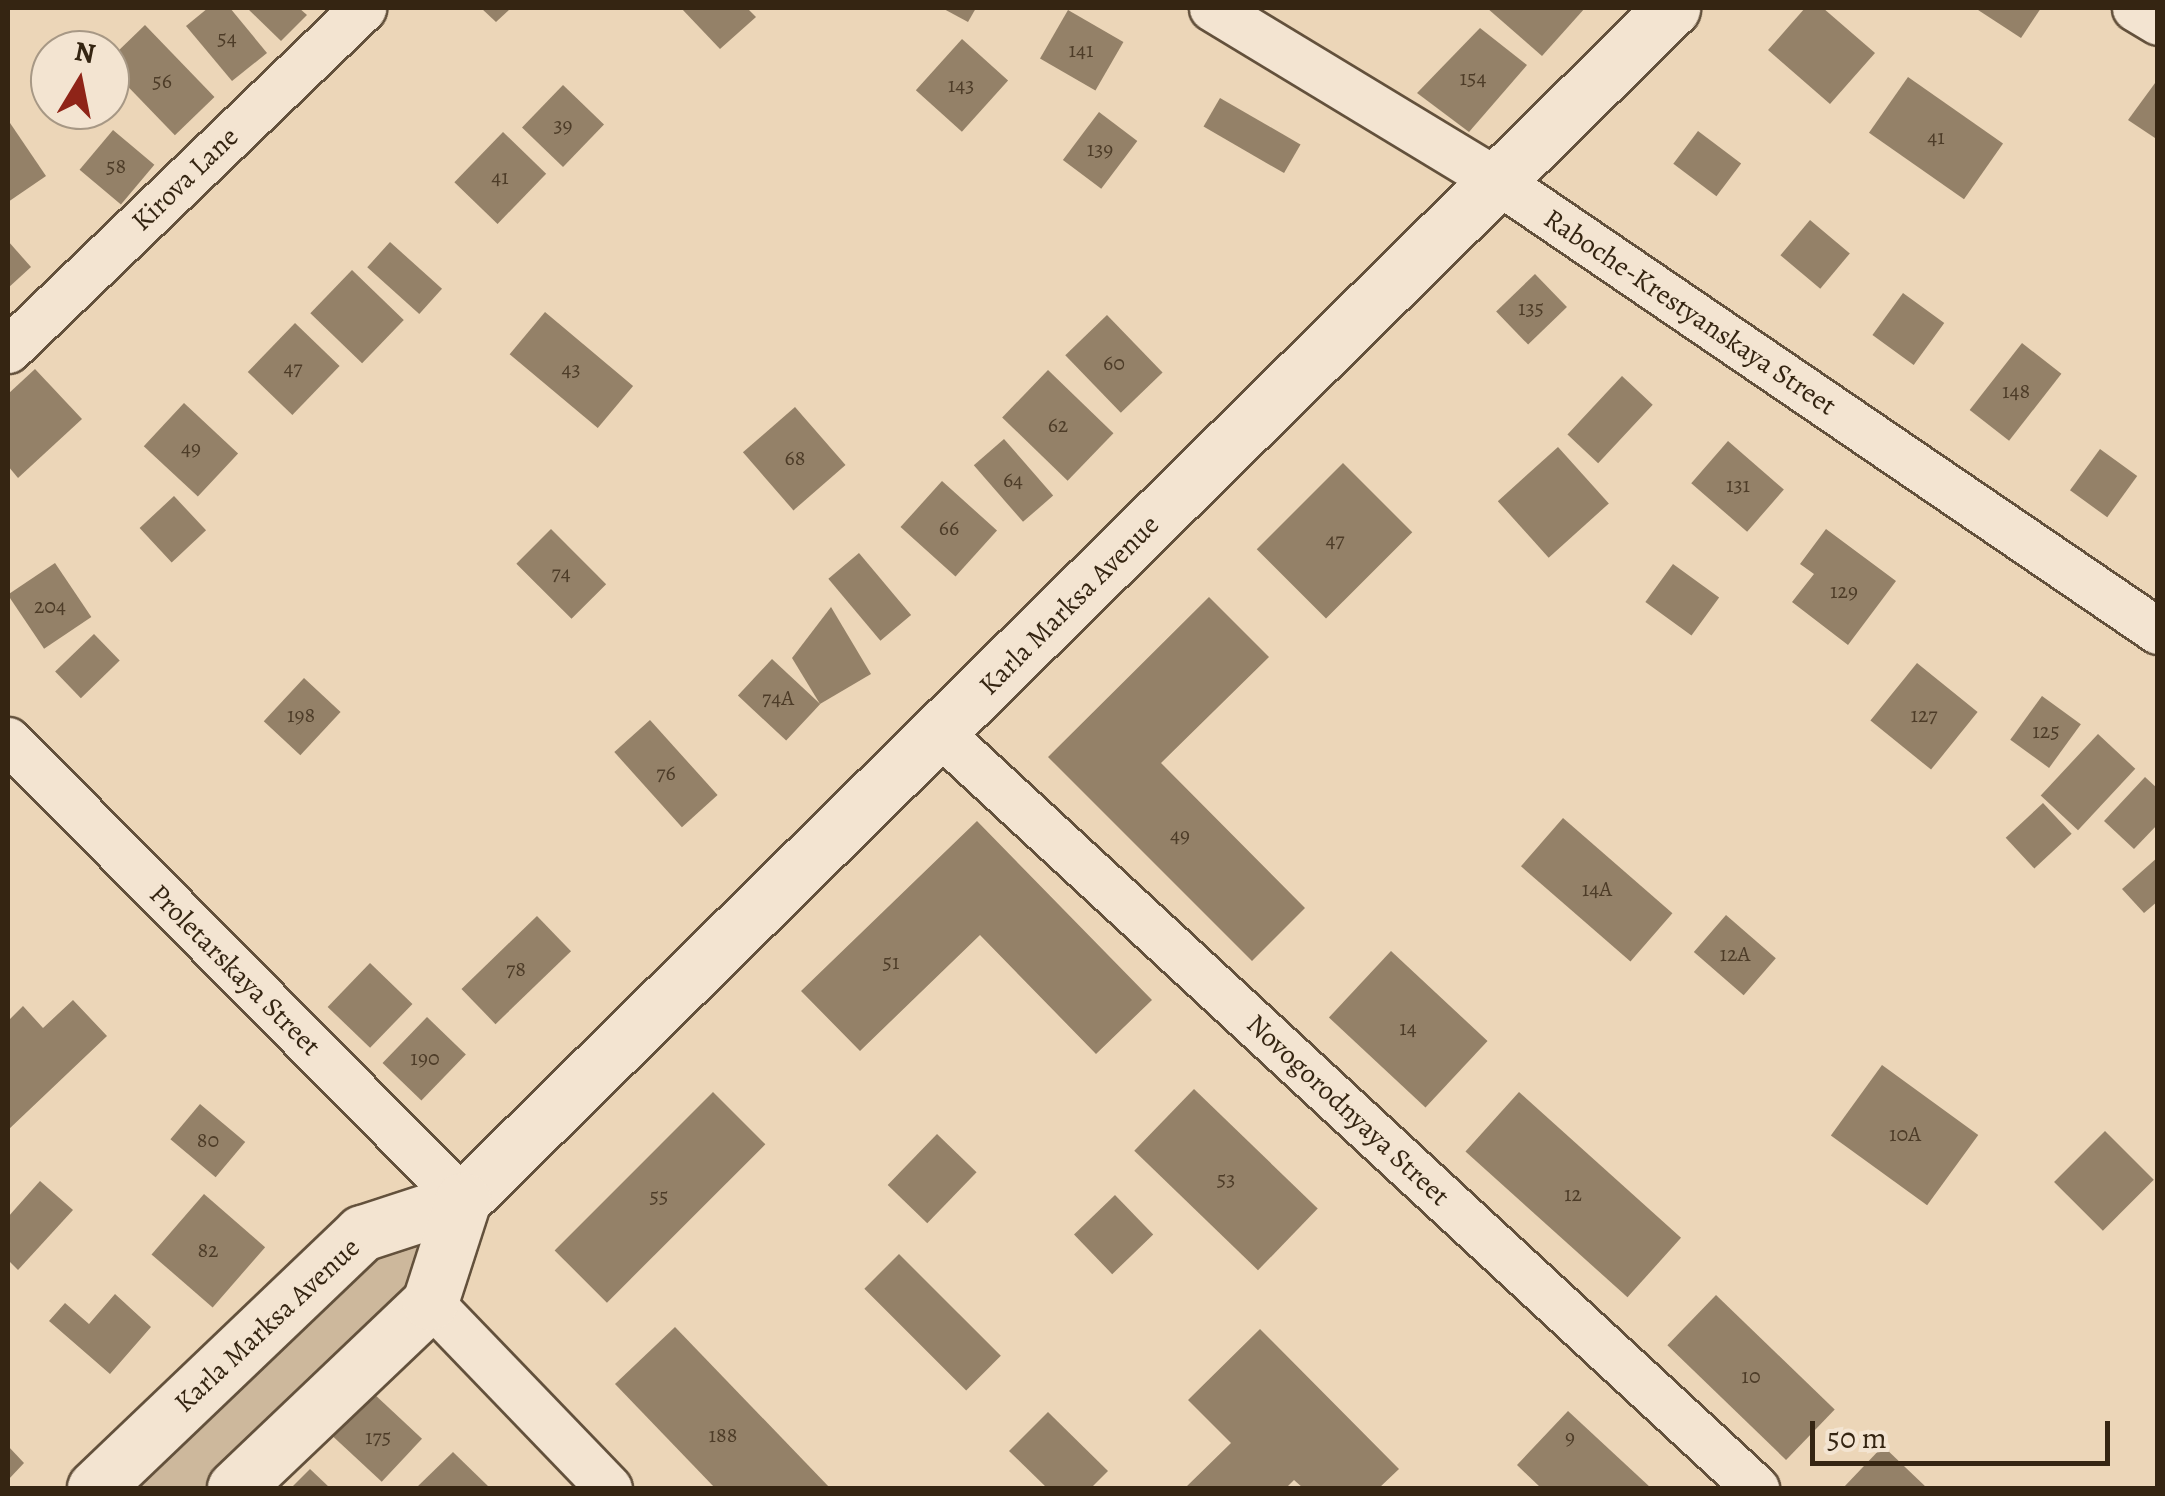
<!DOCTYPE html>
<html>
<head>
<meta charset="utf-8">
<style>
  body { margin:0 }
  #map { position:relative; width:2165px; height:1496px; overflow:hidden; background:#ecd6b8; font-family:Alegreya,serif }
  div>[style] { position:absolute }
  [style*='--x'] { left:calc(var(--x)*1px); top:calc(var(--y)*1px); width:calc(var(--w)*1px); rotate:calc(var(--a)*1deg) }
  .green>* { inset:0; background:#cdb89c }
  .building>* { inset:0; background:#948168; transform-origin:0 0 }
  .roads { filter:drop-shadow(2px 0 #63513c) drop-shadow(-2px 0 #63513c) drop-shadow(0 2px #63513c) drop-shadow(0 -2px #63513c) }
  .minor>* { height:45px; margin:-22.5px; padding:0 22.5px; transform-origin:22.5px; border-radius:22.5px; background:#f3e4d1 }
  .secondary>* { height:55px; margin:-27.5px; padding:0 27.5px; transform-origin:27.5px; border-radius:27.5px; background:#f3e4d1 }
  span { translate:-50% -50%; white-space:nowrap; text-align:center; line-height:1.15; -webkit-text-stroke:8px #f3e4d1; paint-order:stroke }
  .number-label { font-size:22px; color:#4d3c28 }
  .number-label span { -webkit-text-stroke-width:0 }
  .street-label { font-size:28px; color:#352512 }
  .frame { position:absolute; inset:0; border:10px solid #352512; pointer-events:none }
  .north { position:absolute; left:30px; top:30px; width:100px; height:100px; box-sizing:border-box; background:#f3e4d1; border:2px solid #a79885; border-radius:50%; rotate:10deg; font-size:28px; font-weight:700; line-height:40px; text-align:center; color:#352512 }
  .north::after { content:''; display:block; margin:auto; width:35px; height:45px; background:#8f2418; clip-path:polygon(50% 0,100% 100%,50% 72%,0 100%) }
  .scale { position:absolute; left:1810px; top:1421px; width:300px; height:45px; box-sizing:border-box; border:5px solid #352512; border-top:0; padding-left:12px; font-size:30px; line-height:35px; white-space:nowrap; color:#352512; -webkit-text-stroke:8px #f3e4d1; paint-order:stroke }
</style>
</head>
<body>
<div id="map">
  <div class="green">
    <i style="clip-path:polygon(447px 1218px,421px 1298px,220px 1488px,116px 1488px,370px 1244px)"></i>
  </div>
  <div class="building">
    <i style="clip-path:polygon(208px 8px,230px 8px,267px 53px,232px 81px,186px 26px)"></i>
    <i style="clip-path:polygon(247px 8px,299px 8px,307px 15px,281px 41px)"></i>
    <i style="clip-path:polygon(481px 8px,511px 8px,496px 22px)"></i>
    <i style="clip-path:polygon(681px 8px,747px 8px,756px 17px,720px 49px)"></i>
    <i style="clip-path:polygon(942px 8px,976px 8px,968px 22px)"></i>
    <i style="clip-path:polygon(1487px 8px,1585px 8px,1542px 56px)"></i>
    <i style="clip-path:polygon(1805px 8px,1823px 8px,1875px 53px,1830px 104px,1768px 50px)"></i>
    <i style="clip-path:polygon(1975px 8px,2041px 8px,2021px 38px)"></i>
    <i style="left:1068px;top:10px;width:64px;height:56px;rotate:30deg"></i>
    <i style="left:145px;top:25px;width:100px;height:55px;rotate:46deg"></i>
    <i style="clip-path:polygon(1480px 28px,1527px 65px,1469px 132px,1417px 93px)"></i>
    <i style="left:962px;top:39px;width:62px;height:69px;rotate:42deg"></i>
    <i style="left:1908px;top:77px;width:116px;height:68px;rotate:35deg"></i>
    <i style="clip-path:polygon(2158px 79px,2158px 140px,2128px 120px)"></i>
    <i style="left:563px;top:85px;width:57px;height:59px;rotate:44deg"></i>
    <i style="left:1220px;top:98px;width:93px;height:33px;rotate:30deg"></i>
    <i style="left:1099px;top:112px;width:48px;height:60px;rotate:37deg"></i>
    <i style="clip-path:polygon(8px 120px,46px 176px,8px 202px)"></i>
    <i style="left:113px;top:130px;width:54px;height:52px;rotate:40deg"></i>
    <i style="left:1698px;top:131px;width:54px;height:41px;rotate:37deg"></i>
    <i style="left:503px;top:132px;width:60px;height:70px;rotate:44deg"></i>
    <i style="left:1810px;top:220px;width:52px;height:46px;rotate:40deg"></i>
    <i style="clip-path:polygon(8px 241px,31px 267px,8px 288px)"></i>
    <i style="left:390px;top:242px;width:70px;height:34px;rotate:42deg"></i>
    <i style="left:352px;top:270px;width:72px;height:60px;rotate:44deg"></i>
    <i style="left:1535px;top:274px;width:46px;height:54px;rotate:46deg"></i>
    <i style="left:1903px;top:293px;width:51px;height:52px;rotate:36deg"></i>
    <i style="left:545px;top:312px;width:115px;height:55px;rotate:40deg"></i>
    <i style="left:1107px;top:315px;width:80px;height:58px;rotate:46deg"></i>
    <i style="left:295px;top:323px;width:62px;height:68px;rotate:44deg"></i>
    <i style="left:2022px;top:343px;width:50px;height:85px;rotate:38deg"></i>
    <i style="clip-path:polygon(35px 369px,82px 419px,18px 478px,8px 466px,8px 394px)"></i>
    <i style="left:1048px;top:370px;width:91px;height:66px;rotate:44deg"></i>
    <i style="left:1622px;top:376px;width:42px;height:80px;rotate:43deg"></i>
    <i style="left:184px;top:403px;width:74px;height:59px;rotate:43deg"></i>
    <i style="left:795px;top:407px;width:77px;height:69px;rotate:49deg"></i>
    <i style="left:1004px;top:439px;width:75px;height:40px;rotate:49deg"></i>
    <i style="left:1728px;top:441px;width:74px;height:56px;rotate:41deg"></i>
    <i style="left:1558px;top:447px;width:76px;height:81px;rotate:48deg"></i>
    <i style="left:2100px;top:449px;width:46px;height:51px;rotate:36deg"></i>
    <i style="left:1343px;top:463px;width:98px;height:122px;rotate:45deg"></i>
    <i style="left:942px;top:481px;width:74px;height:62px;rotate:42deg"></i>
    <i style="left:174px;top:496px;width:47px;height:47px;rotate:47deg"></i>
    <i style="left:551px;top:529px;width:78px;height:49px;rotate:45deg"></i>
    <i style="clip-path:polygon(1826px 529px,1896px 581px,1848px 645px,1792px 602px,1814px 574px,1800px 564px)"></i>
    <i style="left:859px;top:553px;width:81px;height:40px;rotate:50deg"></i>
    <i style="left:55px;top:563px;width:65px;height:57px;rotate:56deg"></i>
    <i style="left:1673px;top:564px;width:57px;height:47px;rotate:36deg"></i>
    <i style="clip-path:polygon(1209px 597px,1269px 657px,1161px 763px,1305px 908px,1252px 961px,1048px 757px)"></i>
    <i style="clip-path:polygon(831px 607px,871px 674px,820px 704px,792px 658px)"></i>
    <i style="left:94px;top:634px;width:37px;height:54px;rotate:46deg"></i>
    <i style="left:772px;top:659px;width:66px;height:50px;rotate:43deg"></i>
    <i style="left:1917px;top:663px;width:78px;height:74px;rotate:39deg"></i>
    <i style="left:304px;top:678px;width:50px;height:59px;rotate:43deg"></i>
    <i style="left:2042px;top:696px;width:48px;height:54px;rotate:36deg"></i>
    <i style="left:650px;top:720px;width:101px;height:48px;rotate:48deg"></i>
    <i style="left:2098px;top:734px;width:51px;height:84px;rotate:43deg"></i>
    <i style="clip-path:polygon(2145px 777px,2158px 789px,2158px 824px,2134px 849px,2104px 821px)"></i>
    <i style="left:2043px;top:803px;width:42px;height:51px;rotate:47deg"></i>
    <i style="left:1563px;top:818px;width:145px;height:64px;rotate:41deg"></i>
    <i style="clip-path:polygon(977px 821px,1152px 1000px,1096px 1054px,980px 935px,860px 1051px,801px 991px)"></i>
    <i style="clip-path:polygon(2158px 857px,2158px 901px,2144px 913px,2122px 889px)"></i>
    <i style="left:1726px;top:915px;width:66px;height:49px;rotate:41deg"></i>
    <i style="left:537px;top:916px;width:49px;height:105px;rotate:46deg"></i>
    <i style="left:1391px;top:951px;width:132px;height:91px;rotate:43deg"></i>
    <i style="left:370px;top:963px;width:59px;height:61px;rotate:44deg"></i>
    <i style="clip-path:polygon(73px 1000px,107px 1036px,8px 1130px,8px 1021px,23px 1006px,43px 1028px)"></i>
    <i style="left:427px;top:1017px;width:54px;height:64px;rotate:44deg"></i>
    <i style="left:1882px;top:1065px;width:119px;height:87px;rotate:36deg"></i>
    <i style="left:1194px;top:1089px;width:172px;height:86px;rotate:44deg"></i>
    <i style="left:713px;top:1092px;width:74px;height:224px;rotate:45deg"></i>
    <i style="left:1519px;top:1092px;width:218px;height:80px;rotate:42deg"></i>
    <i style="left:200px;top:1104px;width:59px;height:46px;rotate:40deg"></i>
    <i style="left:2105px;top:1131px;width:69px;height:72px;rotate:45deg"></i>
    <i style="left:937px;top:1134px;width:55px;height:71px;rotate:44deg"></i>
    <i style="clip-path:polygon(40px 1181px,73px 1210px,18px 1270px,8px 1260px,8px 1217px)"></i>
    <i style="left:204px;top:1194px;width:81px;height:80px;rotate:41deg"></i>
    <i style="left:1115px;top:1195px;width:55px;height:57px;rotate:46deg"></i>
    <i style="left:899px;top:1254px;width:144px;height:49px;rotate:45deg"></i>
    <i style="clip-path:polygon(115px 1294px,151px 1327px,110px 1374px,49px 1321px,65px 1303px,89px 1324px)"></i>
    <i style="left:1716px;top:1295px;width:165px;height:70px;rotate:44deg"></i>
    <i style="clip-path:polygon(675px 1327px,830px 1488px,715px 1488px,615px 1384px)"></i>
    <i style="clip-path:polygon(1260px 1329px,1399px 1469px,1379px 1488px,1303px 1488px,1294px 1480px,1286px 1488px,1185px 1488px,1231px 1443px,1188px 1400px)"></i>
    <i style="left:373px;top:1393px;width:67px;height:59px;rotate:43deg"></i>
    <i style="clip-path:polygon(1568px 1411px,1651px 1488px,1541px 1488px,1517px 1465px)"></i>
    <i style="clip-path:polygon(1048px 1412px,1108px 1471px,1091px 1488px,1047px 1488px,1009px 1451px)"></i>
    <i style="clip-path:polygon(8px 1446px,24px 1463px,8px 1480px)"></i>
    <i style="clip-path:polygon(1883px 1446px,1927px 1488px,1843px 1488px)"></i>
    <i style="clip-path:polygon(453px 1452px,490px 1488px,416px 1488px)"></i>
    <i style="clip-path:polygon(310px 1469px,330px 1488px,291px 1488px)"></i>
  </div>
  <div class="roads">
    <div class="minor">
      <i style="--x:1212;--y:8;--w:334;--a:31.2"></i>
      <i style="--x:1498;--y:181;--w:799;--a:34.29"></i>
      <i style="--x:2135;--y:8;--w:27;--a:31"></i>
      <i style="--x:8;--y:350;--w:493;--a:-43.9"></i>
      <i style="--x:940;--y:733;--w:1112;--a:42.78"></i>
      <i style="--x:8;--y:740;--w:647;--a:45.31"></i>
      <i style="--x:430;--y:1302;--w:258;--a:46.1"></i>
    </div>
    <div class="secondary">
      <i style="--x:95;--y:1488;--w:369;--a:-43.7"></i>
      <i style="--x:362;--y:1233;--w:106;--a:-18.1"></i>
      <i style="--x:463;--y:1200;--w:1698;--a:-44.59"></i>
      <i style="--x:235;--y:1488;--w:269;--a:-43.6"></i>
      <i style="--x:430;--y:1302;--w:107;--a:-72.1"></i>
    </div>
  </div>
  <div class="number-label">
    <span style="left:227px;top:39px">54</span>
    <span style="left:1081px;top:51px">141</span>
    <span style="left:1473px;top:79px">154</span>
    <span style="left:162px;top:82px">56</span>
    <span style="left:961px;top:86px">143</span>
    <span style="left:563px;top:126px">39</span>
    <span style="left:1936px;top:138px">41</span>
    <span style="left:1100px;top:150px">139</span>
    <span style="left:116px;top:167px">58</span>
    <span style="left:500px;top:178px">41</span>
    <span style="left:1531px;top:309px">135</span>
    <span style="left:1114px;top:364px">60</span>
    <span style="left:293px;top:369px">47</span>
    <span style="left:571px;top:370px">43</span>
    <span style="left:2016px;top:392px">148</span>
    <span style="left:1058px;top:426px">62</span>
    <span style="left:191px;top:449px">49</span>
    <span style="left:795px;top:459px">68</span>
    <span style="left:1013px;top:481px">64</span>
    <span style="left:1738px;top:486px">131</span>
    <span style="left:949px;top:529px">66</span>
    <span style="left:1335px;top:541px">47</span>
    <span style="left:561px;top:574px">74</span>
    <span style="left:1844px;top:592px">129</span>
    <span style="left:50px;top:607px">204</span>
    <span style="left:778px;top:699px">74А</span>
    <span style="left:301px;top:716px">198</span>
    <span style="left:1924px;top:716px">127</span>
    <span style="left:2046px;top:732px">125</span>
    <span style="left:666px;top:774px">76</span>
    <span style="left:1180px;top:836px">49</span>
    <span style="left:1597px;top:890px">14А</span>
    <span style="left:1735px;top:955px">12А</span>
    <span style="left:891px;top:963px">51</span>
    <span style="left:516px;top:970px">78</span>
    <span style="left:1408px;top:1029px">14</span>
    <span style="left:425px;top:1059px">190</span>
    <span style="left:1905px;top:1135px">10А</span>
    <span style="left:208px;top:1141px">80</span>
    <span style="left:1226px;top:1180px">53</span>
    <span style="left:1573px;top:1195px">12</span>
    <span style="left:659px;top:1197px">55</span>
    <span style="left:208px;top:1251px">82</span>
    <span style="left:1751px;top:1377px">10</span>
    <span style="left:723px;top:1436px">188</span>
    <span style="left:378px;top:1438px">175</span>
    <span style="left:1570px;top:1438px">9</span>
  </div>
  <div class="street-label">
    <span style="left:185px;top:179px;rotate:-44deg">Kirova Lane</span>
    <span style="left:1690px;top:312px;rotate:34deg">Raboche-Krestyanskaya Street</span>
    <span style="left:1069px;top:605px;rotate:-45deg">Karla Marksa Avenue</span>
    <span style="left:235px;top:970px;rotate:45deg">Proletarskaya Street</span>
    <span style="left:1348px;top:1110px;rotate:43deg">Novogorodnyaya Street</span>
    <span style="left:267px;top:1325px;rotate:-43deg">Karla Marksa Avenue</span>
  </div>
  <div class="frame"></div>
  <div class="north">N</div>
  <div class="scale">50 m</div>
</div>
</body>
</html>
